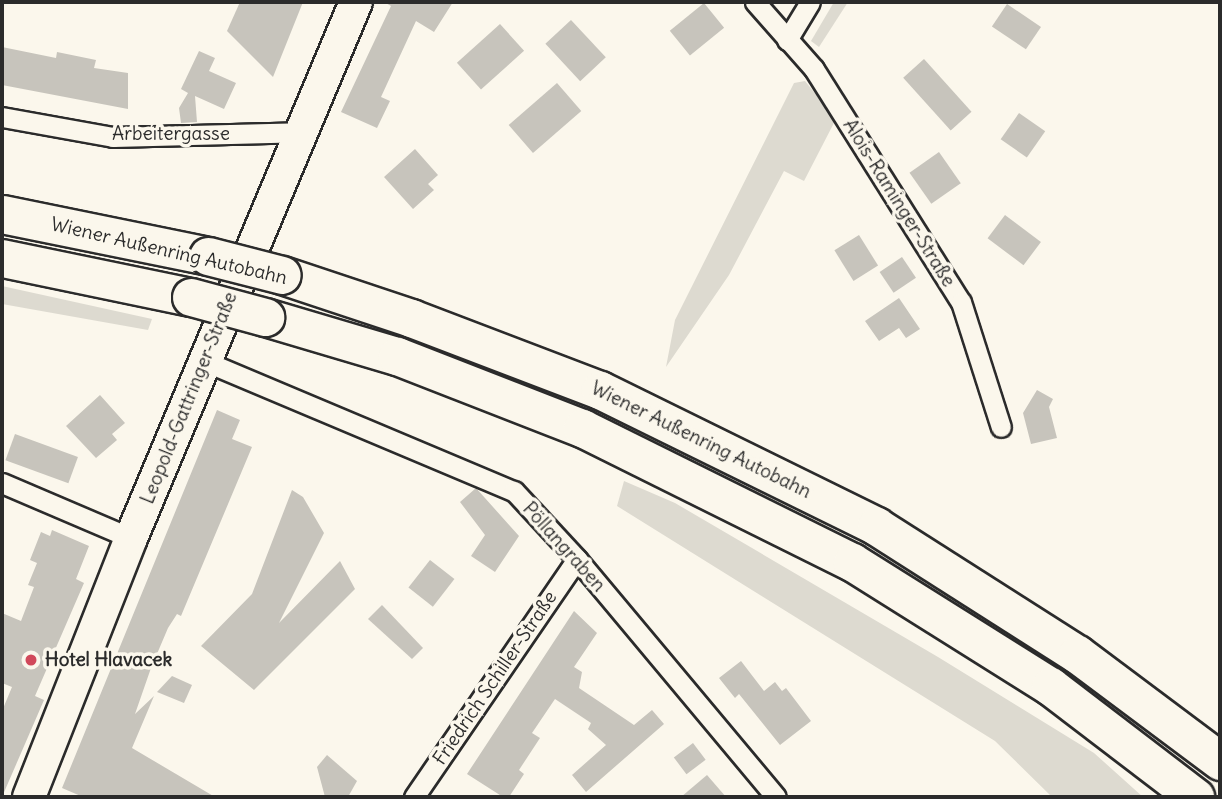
<!DOCTYPE html>
<html>
<head>
<meta charset="utf-8">
<style>
  body { margin:0 }
  #map { position:relative; width:1222px; height:799px; overflow:hidden; background:#fbf7ec; font-family:Delius,sans-serif }
  div>[style] { position:absolute }
  [style*='--x'] { left:calc(var(--x)*1px); top:calc(var(--y)*1px); width:calc(var(--w)*1px); rotate:calc(var(--a)*1deg) }
  .green>* { inset:0; background:#dddad0 }
  .building>* { inset:0; background:#c7c4bc; transform-origin:0 0 }
  .roads { filter:drop-shadow(2px 0 #2b2b2b) drop-shadow(-2px 0 #2b2b2b) drop-shadow(0 2px #2b2b2b) drop-shadow(0 -2px #2b2b2b) }
  .street>* { height:19px; margin:-9.5px; padding:0 9.5px; transform-origin:9.5px; border-radius:9.5px; background:#fbf7ec }
  .primary>* { height:32px; margin:-16px; padding:0 16px; transform-origin:16px; border-radius:16px; background:#fbf7ec }
  .highway>* { height:37px; margin:-18.5px; padding:0 18.5px; transform-origin:18.5px; border-radius:18.5px; background:#fbf7ec }
  .bridges { filter:drop-shadow(2px 0 #2b2b2b) drop-shadow(-2px 0 #2b2b2b) drop-shadow(0 2px #2b2b2b) drop-shadow(0 -2px #2b2b2b) }
  .highway-bridge>* { height:37px; margin:-18.5px; padding:0 18.5px; transform-origin:18.5px; border-radius:18.5px; background:#fbf7ec }
  .dots>* { width:19px; height:19px; translate:-50% -50%; box-sizing:border-box; border:4px solid #fbf7ec; border-radius:50% }
  span { translate:-50% -50%; white-space:nowrap; text-align:center; line-height:1.15; -webkit-text-stroke:7px #fbf7ec; paint-order:stroke }
  .street-label { font-size:19px; color:#2b2b2b }
  .poi-label { font-size:19px; color:#2b2b2b; font-weight:700 }
  .left { translate:0 -50%; text-align:left }
  .frame { position:absolute; inset:0; border:4px solid #2b2b2b; pointer-events:none }
</style>
</head>
<body>
<div id="map">
  <div class="green">
    <i style="clip-path:polygon(834px 2px,848px 2px,819px 47px,811px 41px)"></i>
    <i style="clip-path:polygon(805px 81px,836px 119px,804px 181px,784px 171px,729px 275px,666px 367px,675px 320px,794px 83px)"></i>
    <i style="clip-path:polygon(2px 286px,152px 319px,148px 330px,2px 304px)"></i>
    <i style="clip-path:polygon(624px 481px,675px 503px,938px 657px,1094px 753px,1143px 797px,1052px 797px,995px 741px,617px 506px)"></i>
  </div>
  <div class="building">
    <i style="clip-path:polygon(240px 2px,303px 2px,273px 77px,227px 31px)"></i>
    <i style="clip-path:polygon(384px 2px,453px 2px,434px 32px,416px 21px,381px 97px,390px 101px,377px 128px,341px 112px,391px 6px)"></i>
    <i style="left:704px;top:3px;width:32px;height:44px;rotate:51deg"></i>
    <i style="left:1007px;top:4px;width:41px;height:27px;rotate:34deg"></i>
    <i style="left:571px;top:20px;width:51px;height:35px;rotate:47deg"></i>
    <i style="left:500px;top:24px;width:36px;height:58px;rotate:48deg"></i>
    <i style="clip-path:polygon(2px 47px,56px 58px,57px 52px,96px 60px,94px 68px,128px 73px,128px 109px,2px 85px)"></i>
    <i style="clip-path:polygon(199px 51px,215px 58px,209px 71px,236px 83px,224px 109px,195px 96px,197px 122px,181px 123px,179px 108px,188px 93px,181px 89px)"></i>
    <i style="left:924px;top:59px;width:71px;height:28px;rotate:48deg"></i>
    <i style="left:557px;top:83px;width:37px;height:64px;rotate:49deg"></i>
    <i style="left:1019px;top:113px;width:32px;height:32px;rotate:35deg"></i>
    <i style="clip-path:polygon(415px 149px,438px 175px,428px 184px,434px 190px,413px 209px,384px 177px)"></i>
    <i style="left:939px;top:152px;width:38px;height:36px;rotate:55deg"></i>
    <i style="left:1005px;top:215px;width:45px;height:29px;rotate:37deg"></i>
    <i style="left:859px;top:235px;width:36px;height:29px;rotate:58deg"></i>
    <i style="left:902px;top:257px;width:25px;height:27px;rotate:56deg"></i>
    <i style="clip-path:polygon(899px 298px,920px 329px,906px 338px,899px 328px,879px 341px,865px 321px)"></i>
    <i style="clip-path:polygon(1037px 390px,1053px 399px,1049px 407px,1057px 438px,1031px 444px,1023px 413px)"></i>
    <i style="clip-path:polygon(100px 395px,125px 423px,112px 434px,117px 440px,96px 458px,66px 426px)"></i>
    <i style="clip-path:polygon(217px 410px,240px 420px,232px 439px,252px 447px,181px 616px,177px 614px,168px 628px,151px 668px,135px 714px,154px 696px,132px 748px,215px 797px,83px 797px,62px 788px)"></i>
    <i style="left:15px;top:434px;width:67px;height:28px;rotate:20deg"></i>
    <i style="clip-path:polygon(476px 488px,519px 536px,495px 572px,471px 556px,485px 535px,460px 502px)"></i>
    <i style="clip-path:polygon(292px 490px,303px 497px,324px 533px,279px 623px,340px 561px,355px 589px,254px 690px,201px 646px,252px 594px)"></i>
    <i style="clip-path:polygon(52px 530px,89px 546px,76px 579px,84px 583px,35px 696px,44px 700px,2px 797px,2px 711px,12px 687px,2px 683px,2px 613px,21px 621px,34px 587px,28px 585px,37px 563px,30px 560px,41px 532px,50px 536px)"></i>
    <i style="left:430px;top:560px;width:31px;height:35px;rotate:38deg"></i>
    <i style="clip-path:polygon(382px 605px,423px 648px,412px 659px,368px 619px)"></i>
    <i style="clip-path:polygon(574px 611px,597px 633px,574px 667px,582px 672px,579px 688px,634px 725px,652px 710px,664px 724px,586px 792px,572px 775px,606px 745px,588px 729px,591px 723px,555px 699px,532px 733px,540px 738px,519px 770px,524px 774px,509px 797px,503px 797px,467px 774px)"></i>
    <i style="clip-path:polygon(741px 661px,764px 691px,775px 682px,782px 691px,786px 688px,811px 721px,780px 745px,739px 694px,735px 698px,719px 678px)"></i>
    <i style="clip-path:polygon(172px 676px,192px 685px,184px 703px,157px 692px)"></i>
    <i style="left:693px;top:743px;width:21px;height:24px;rotate:53deg"></i>
    <i style="clip-path:polygon(327px 755px,357px 781px,348px 797px,325px 797px,317px 767px)"></i>
    <i style="clip-path:polygon(707px 775px,726px 797px,681px 797px)"></i>
  </div>
  <div class="roads">
    <div class="street">
      <i style="--x:755;--y:2;--w:89;--a:48.6"></i>
      <i style="--x:814;--y:69;--w:275;--a:57.8"></i>
      <i style="--x:961;--y:302;--w:131;--a:72.3"></i>
      <i style="--x:787;--y:40;--w:44;--a:-58.8"></i>
      <i style="--x:2;--y:117;--w:113;--a:10.2"></i>
      <i style="--x:113;--y:137;--w:186;--a:-1.5"></i>
      <i style="--x:204;--y:361;--w:336;--a:22.8"></i>
      <i style="--x:514;--y:491;--w:93;--a:47.2"></i>
      <i style="--x:577;--y:559;--w:310;--a:50.1"></i>
      <i style="--x:2;--y:483;--w:140;--a:23.1"></i>
      <i style="--x:414;--y:797;--w:288;--a:-55.6"></i>
    </div>
    <div class="primary">
      <i style="--x:29;--y:797;--w:278;--a:-68.5"></i>
      <i style="--x:131;--y:538;--w:581;--a:-67.23"></i>
    </div>
    <div class="highway">
      <i style="--x:2;--y:214;--w:210;--a:11.5"></i>
      <i style="--x:2;--y:258;--w:193;--a:11.7"></i>
      <i style="--x:282;--y:275;--w:136;--a:18.4"></i>
      <i style="--x:411;--y:318;--w:202;--a:20.9"></i>
      <i style="--x:600;--y:390;--w:308;--a:26.2"></i>
      <i style="--x:876;--y:526;--w:238;--a:32.5"></i>
      <i style="--x:1077;--y:654;--w:179;--a:36.8"></i>
      <i style="--x:265;--y:317;--w:138;--a:16.5"></i>
      <i style="--x:397;--y:356;--w:199;--a:21.3"></i>
      <i style="--x:582;--y:428;--w:301;--a:26.4"></i>
      <i style="--x:852;--y:562;--w:234;--a:32.1"></i>
      <i style="--x:1050;--y:686;--w:183;--a:37.4"></i>
    </div>
  </div>
  <div class="bridges">
    <div class="highway-bridge">
      <i style="--x:208;--y:256;--w:76;--a:14.4"></i>
      <i style="--x:191;--y:297;--w:77;--a:15.1"></i>
    </div>
  </div>
  <div class="dots">
    <i style="left:31px;top:660px;background:#d1495b"></i>
  </div>
  <div class="street-label">
    <span style="left:171px;top:134px">Arbeitergasse</span>
    <span style="left:899px;top:203px;rotate:58deg">Alois-Raminger-Straße</span>
    <span style="left:169px;top:251px;rotate:13deg">Wiener Außenring Autobahn</span>
    <span style="left:189px;top:398px;rotate:-68deg">Leopold-Gattringer-Straße</span>
    <span style="left:701px;top:440px;rotate:26deg">Wiener Außenring Autobahn</span>
    <span style="left:564px;top:547px;rotate:48deg">Pöllangraben</span>
    <span style="left:495px;top:678px;rotate:-56deg">Friedrich Schiller-Straße</span>
  </div>
  <div class="poi-label">
    <span class="left" style="left:45px;top:660px">Hotel Hlavacek</span>
  </div>
  <div class="frame"></div>
</div>
</body>
</html>
